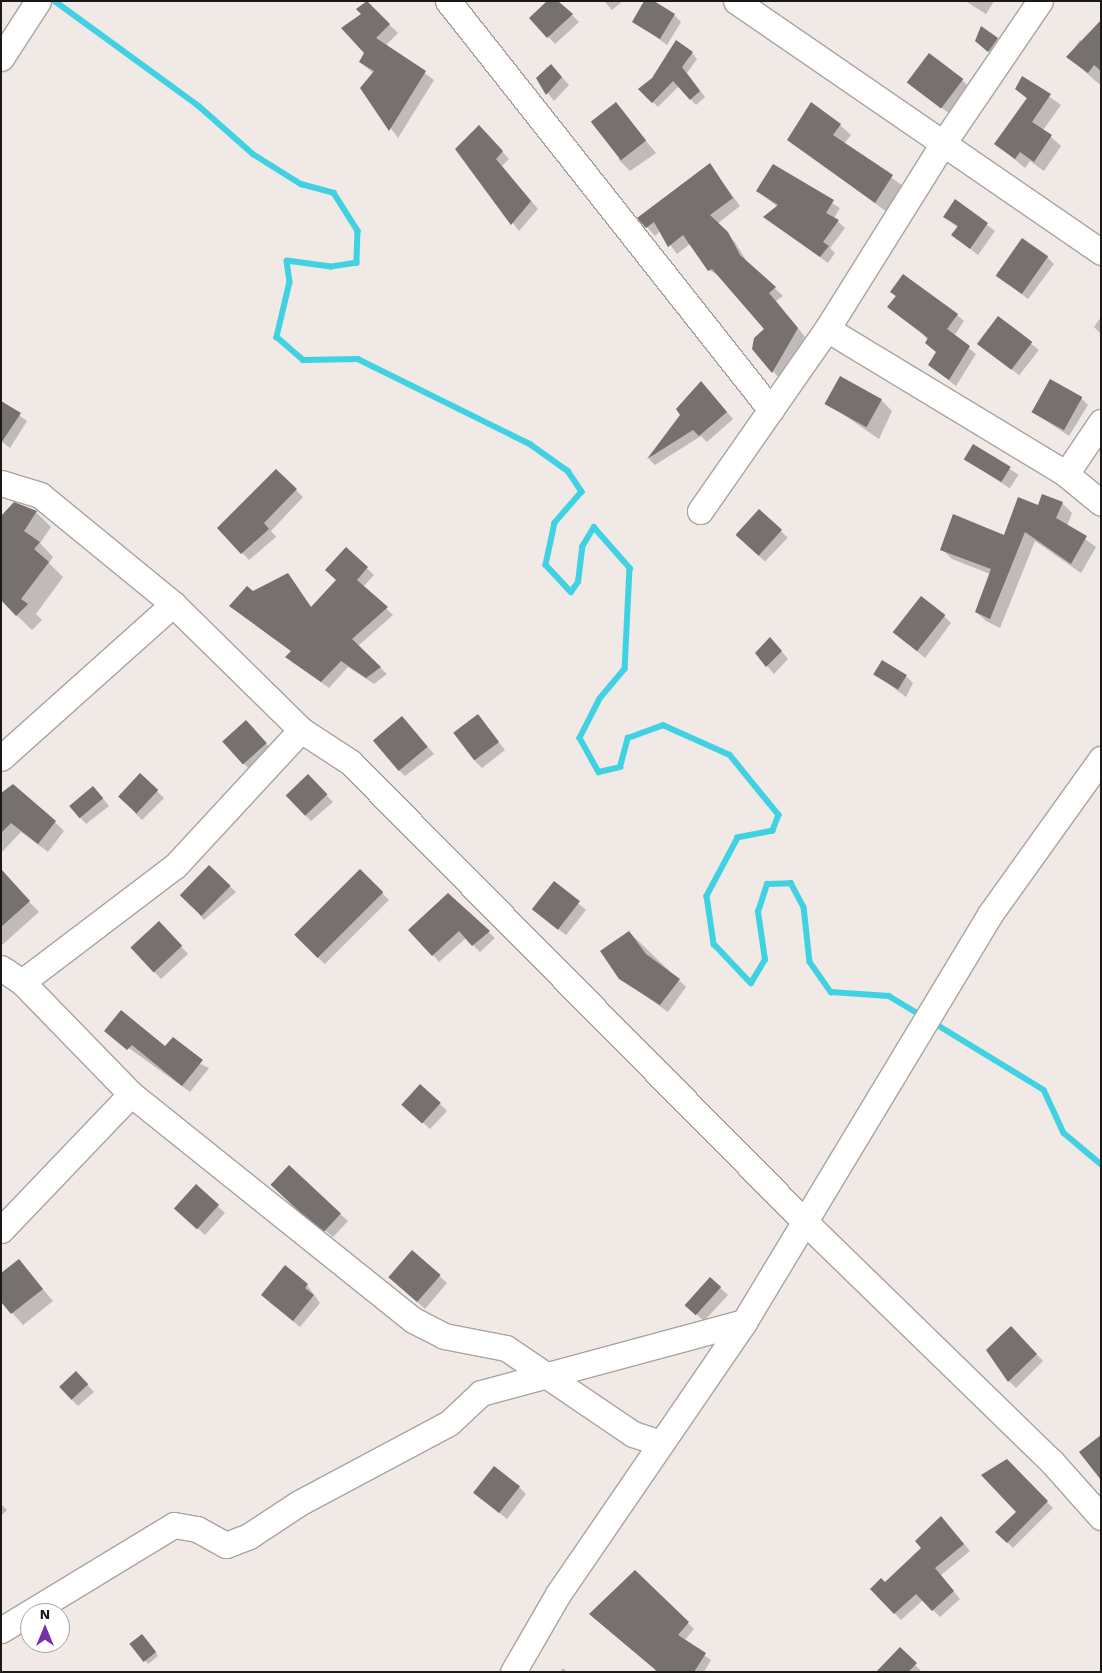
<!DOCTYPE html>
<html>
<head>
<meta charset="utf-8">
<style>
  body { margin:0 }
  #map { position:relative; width:1102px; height:1673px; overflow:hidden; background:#f0e9e6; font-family:"Work Sans",sans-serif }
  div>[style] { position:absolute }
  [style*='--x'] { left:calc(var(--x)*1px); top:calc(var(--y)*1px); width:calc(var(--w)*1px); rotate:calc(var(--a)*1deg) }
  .shadow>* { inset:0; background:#0003; transform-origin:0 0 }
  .stream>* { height:5.5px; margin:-2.75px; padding:0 2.75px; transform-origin:2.75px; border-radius:2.75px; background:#40d2e3 }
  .building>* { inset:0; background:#76716e; transform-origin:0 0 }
  .roads { filter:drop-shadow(1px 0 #aaa4a1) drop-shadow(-1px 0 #aaa4a1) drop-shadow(0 1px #aaa4a1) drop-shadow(0 -1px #aaa4a1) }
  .minor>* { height:25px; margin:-12.5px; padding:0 12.5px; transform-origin:12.5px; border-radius:12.5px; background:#fff }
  span { translate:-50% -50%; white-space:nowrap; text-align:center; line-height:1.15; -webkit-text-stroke:4px #fff; paint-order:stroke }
  .frame { position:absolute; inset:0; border:2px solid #1b1918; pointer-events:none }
  .north { position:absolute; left:20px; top:1603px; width:50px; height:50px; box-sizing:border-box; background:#fff; border:1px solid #a4a3a3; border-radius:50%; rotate:0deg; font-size:14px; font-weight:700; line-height:20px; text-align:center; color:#1b1918 }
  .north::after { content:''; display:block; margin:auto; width:18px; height:22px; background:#7532a7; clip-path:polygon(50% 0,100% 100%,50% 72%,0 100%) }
</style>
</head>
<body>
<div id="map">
  <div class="shadow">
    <i style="clip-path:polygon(604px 1px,623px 1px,612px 10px)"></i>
    <i style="clip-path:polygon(965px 1px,994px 1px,986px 14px)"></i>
    <i style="clip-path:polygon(367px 3px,398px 33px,386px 45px,434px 80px,398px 138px,361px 88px,374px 74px,360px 62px,366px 52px,363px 14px)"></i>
    <i style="clip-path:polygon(572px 15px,579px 22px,555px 44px,531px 18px)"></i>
    <i style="clip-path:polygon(674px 15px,681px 22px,667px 45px,634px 21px)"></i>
    <i style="clip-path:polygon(1101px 33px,1101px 82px,1099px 84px,1068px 57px,1080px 40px,1084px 44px)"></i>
    <i style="clip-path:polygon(997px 39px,1000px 42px,992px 54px,980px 44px)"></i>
    <i style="clip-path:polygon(692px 53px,697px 59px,687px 73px,705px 97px,696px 105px,679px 86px,658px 107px,640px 89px)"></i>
    <i style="clip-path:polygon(558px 73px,569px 85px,554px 101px,537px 79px)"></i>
    <i style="clip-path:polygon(1023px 78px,1061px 105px,1043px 130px,1061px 146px,1044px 171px,1030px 161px,1025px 168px,996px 144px,1027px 99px,1016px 89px)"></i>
    <i style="clip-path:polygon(962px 80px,969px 87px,950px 114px,909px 83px)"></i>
    <i style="clip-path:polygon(615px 104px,656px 153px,630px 171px,619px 160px)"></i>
    <i style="clip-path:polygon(840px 125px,851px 135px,844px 144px,903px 186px,887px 212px,789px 140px)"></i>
    <i style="clip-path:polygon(486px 133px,509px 159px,502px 166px,538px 209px,519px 231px,456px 149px)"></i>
    <i style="clip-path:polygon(710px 165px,740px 206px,717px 224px,735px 242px,747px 262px,783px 296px,776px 301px,805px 337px,781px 380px,753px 349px,766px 329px,720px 276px,709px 270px,690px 244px,677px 254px,660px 231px,655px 236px,639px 218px)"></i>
    <i style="clip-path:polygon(774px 166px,840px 208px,834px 218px,845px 228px,830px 248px,835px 253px,828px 263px,765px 217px,778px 207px,757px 191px)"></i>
    <i style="clip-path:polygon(955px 201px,995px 231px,978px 255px,953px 235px,958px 228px,945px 217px)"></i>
    <i style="clip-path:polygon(1047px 257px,1054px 264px,1028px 299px,998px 276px)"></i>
    <i style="clip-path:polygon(892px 292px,957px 315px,964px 321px,954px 336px,976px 354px,956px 386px,929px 365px,937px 353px)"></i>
    <i style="clip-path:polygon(1101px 317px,1101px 334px,1094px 327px)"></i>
    <i style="left:998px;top:318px;width:52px;height:32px;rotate:38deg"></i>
    <i style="clip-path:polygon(708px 390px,733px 419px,707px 442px,701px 436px,655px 465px,649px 459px)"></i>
    <i style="clip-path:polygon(1081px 398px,1088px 405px,1069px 436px,1031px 411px)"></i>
    <i style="clip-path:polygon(881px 400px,892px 411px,879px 439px,828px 404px)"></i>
    <i style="clip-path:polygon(1px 402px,27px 421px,10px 448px,1px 441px)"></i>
    <i style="left:974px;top:446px;width:53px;height:16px;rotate:33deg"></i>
    <i style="clip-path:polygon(276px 471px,303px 497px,271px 531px,276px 537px,249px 560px,219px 528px)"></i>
    <i style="clip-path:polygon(1062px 503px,1072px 513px,1067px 526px,1096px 547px,1081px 573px,1035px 541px,1000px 628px,986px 621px,976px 612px,990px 574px,952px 559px,942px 549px,1004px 537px,1039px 507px)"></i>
    <i style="left:759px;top:510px;width:40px;height:33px;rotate:44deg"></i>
    <i style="clip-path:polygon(36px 512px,51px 527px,40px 543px,53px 557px,49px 563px,63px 577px,36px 614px,42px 620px,32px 630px,1px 600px,1px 518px)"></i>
    <i style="clip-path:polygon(346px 549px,374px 575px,363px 587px,393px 615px,358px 646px,387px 674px,374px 684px,348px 667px,329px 688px,294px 663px,287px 657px,292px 652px,230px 606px,287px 575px,312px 608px,337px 580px)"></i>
    <i style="clip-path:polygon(944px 616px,951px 623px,925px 658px,893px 631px)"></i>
    <i style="clip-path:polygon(777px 646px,788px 659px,774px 674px,756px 653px)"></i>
    <i style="clip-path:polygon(875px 674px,906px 676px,913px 683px,906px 697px)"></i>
    <i style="clip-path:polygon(478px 716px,505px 750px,482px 768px,475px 761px)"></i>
    <i style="clip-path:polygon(409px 725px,434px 754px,405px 776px,398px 769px)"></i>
    <i style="left:253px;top:728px;width:30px;height:30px;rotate:49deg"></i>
    <i style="clip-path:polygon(140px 775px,164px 798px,142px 820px,135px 813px)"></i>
    <i style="clip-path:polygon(315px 783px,333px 802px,311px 821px,304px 814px)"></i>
    <i style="clip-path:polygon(100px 795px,109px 806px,86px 824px,71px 807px)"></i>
    <i style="clip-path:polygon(1px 798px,55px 822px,64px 831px,48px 852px,21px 832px,1px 853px)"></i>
    <i style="clip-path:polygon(209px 867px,236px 892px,204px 920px,199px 914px)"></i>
    <i style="left:360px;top:871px;width:41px;height:91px;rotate:45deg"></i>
    <i style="clip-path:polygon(1px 873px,39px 912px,2px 945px,1px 944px)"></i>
    <i style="clip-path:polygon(554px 883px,586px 910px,566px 935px,541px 916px)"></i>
    <i style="clip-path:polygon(448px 894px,495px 938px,480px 952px,466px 938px,439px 962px,433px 955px)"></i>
    <i style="clip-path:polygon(166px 930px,188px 954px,161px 979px,132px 948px)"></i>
    <i style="clip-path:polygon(629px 932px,686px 987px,668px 1012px,620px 978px)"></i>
    <i style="clip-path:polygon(105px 1031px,166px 1048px,209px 1068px,190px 1092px)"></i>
    <i style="clip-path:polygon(440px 1104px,447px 1111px,430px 1129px,410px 1111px)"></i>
    <i style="clip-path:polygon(196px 1186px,225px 1213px,205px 1235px,183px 1215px)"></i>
    <i style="clip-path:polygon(279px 1192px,340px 1214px,348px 1221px,333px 1237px)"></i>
    <i style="clip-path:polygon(412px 1252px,447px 1283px,425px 1309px,397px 1284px)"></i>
    <i style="clip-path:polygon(19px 1261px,53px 1301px,23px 1325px,1px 1300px)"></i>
    <i style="clip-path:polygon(710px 1279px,728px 1295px,704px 1321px,694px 1312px)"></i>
    <i style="clip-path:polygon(307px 1285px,320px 1303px,300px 1327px,269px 1302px)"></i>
    <i style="clip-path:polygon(1011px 1328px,1043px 1361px,1016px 1388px,1009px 1381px)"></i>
    <i style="clip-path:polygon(83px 1380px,94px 1392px,78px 1406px,71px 1399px)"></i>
    <i style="clip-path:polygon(1006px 1460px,1053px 1508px,1013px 1548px,997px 1532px,1018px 1512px)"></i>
    <i style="clip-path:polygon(519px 1487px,526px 1494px,507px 1519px,475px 1493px)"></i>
    <i style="clip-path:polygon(1px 1504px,7px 1510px,1px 1516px)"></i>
    <i style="clip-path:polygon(947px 1524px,970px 1551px,941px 1575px,960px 1599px,940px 1617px,923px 1600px,901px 1620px,871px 1589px,885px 1584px)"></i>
    <i style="clip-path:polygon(635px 1571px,694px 1629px,684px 1641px,711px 1660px,704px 1672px,652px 1672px,656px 1669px)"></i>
    <i style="clip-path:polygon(145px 1638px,158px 1656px,148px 1664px,131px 1643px)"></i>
    <i style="clip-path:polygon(900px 1649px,922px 1672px,878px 1672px)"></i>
    <i style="clip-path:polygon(563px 1668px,567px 1672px,560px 1672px)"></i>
  </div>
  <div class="stream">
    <i style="--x:55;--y:1;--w:178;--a:36.1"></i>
    <i style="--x:199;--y:106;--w:72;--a:41.6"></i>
    <i style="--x:253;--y:154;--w:57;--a:32"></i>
    <i style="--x:301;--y:184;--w:34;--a:15"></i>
    <i style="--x:334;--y:193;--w:45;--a:57.7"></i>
    <i style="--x:358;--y:231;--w:32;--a:92"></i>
    <i style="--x:357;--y:263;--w:26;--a:171"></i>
    <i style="--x:331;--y:267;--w:44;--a:-172.2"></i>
    <i style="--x:287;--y:261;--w:21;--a:82"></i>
    <i style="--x:290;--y:282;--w:57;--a:103.3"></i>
    <i style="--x:277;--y:337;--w:35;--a:41"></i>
    <i style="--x:303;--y:360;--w:55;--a:-1"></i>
    <i style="--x:358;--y:359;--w:192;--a:26.3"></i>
    <i style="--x:530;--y:444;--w:47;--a:35.4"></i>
    <i style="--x:568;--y:471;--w:25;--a:56"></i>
    <i style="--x:582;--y:492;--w:41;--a:131.1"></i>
    <i style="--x:555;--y:523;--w:43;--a:102.1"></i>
    <i style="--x:546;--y:565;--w:37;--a:47"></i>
    <i style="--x:571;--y:592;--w:12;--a:-55"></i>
    <i style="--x:578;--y:582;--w:35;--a:-83"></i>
    <i style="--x:582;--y:547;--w:23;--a:-59"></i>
    <i style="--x:594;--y:527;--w:55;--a:48.7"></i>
    <i style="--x:630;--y:568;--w:101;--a:92.8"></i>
    <i style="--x:625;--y:669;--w:39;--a:130"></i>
    <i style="--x:600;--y:699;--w:44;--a:117.1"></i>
    <i style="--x:580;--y:738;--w:39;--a:61"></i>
    <i style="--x:599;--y:772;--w:22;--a:-13"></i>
    <i style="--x:620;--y:767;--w:30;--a:-75"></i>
    <i style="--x:628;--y:738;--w:37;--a:-20"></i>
    <i style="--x:663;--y:725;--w:73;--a:24.1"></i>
    <i style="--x:730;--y:755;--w:77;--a:50.8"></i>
    <i style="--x:779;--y:815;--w:17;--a:111"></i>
    <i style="--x:773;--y:831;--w:36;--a:169"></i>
    <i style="--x:738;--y:838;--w:66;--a:118.1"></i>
    <i style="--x:707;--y:896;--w:49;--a:81.7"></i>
    <i style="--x:714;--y:944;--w:54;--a:46.5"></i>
    <i style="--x:751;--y:983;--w:27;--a:-59"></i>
    <i style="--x:765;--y:960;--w:49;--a:-98.3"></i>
    <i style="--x:758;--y:912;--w:29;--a:-72"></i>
    <i style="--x:767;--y:884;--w:24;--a:-2"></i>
    <i style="--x:791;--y:883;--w:27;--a:62"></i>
    <i style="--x:804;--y:907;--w:55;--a:83.8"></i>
    <i style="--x:810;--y:962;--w:37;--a:55"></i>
    <i style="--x:831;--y:992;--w:58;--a:3.9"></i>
    <i style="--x:889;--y:996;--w:37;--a:31"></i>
    <i style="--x:931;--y:1021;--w:132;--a:31.4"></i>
    <i style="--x:1044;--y:1090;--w:47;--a:65.1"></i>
    <i style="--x:1064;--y:1133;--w:48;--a:40"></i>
  </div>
  <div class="building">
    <i style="clip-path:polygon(367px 1px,390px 24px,376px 38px,426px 71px,389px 131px,360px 88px,374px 71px,359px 62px,364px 53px,341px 28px,361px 14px,356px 9px)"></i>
    <i style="clip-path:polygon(547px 1px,558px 1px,573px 14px,547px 38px,529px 18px)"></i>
    <i style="clip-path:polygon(644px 1px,654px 1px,675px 14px,660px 39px,632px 22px)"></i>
    <i style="clip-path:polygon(1101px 20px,1101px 71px,1094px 65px,1088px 73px,1066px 57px)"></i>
    <i style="clip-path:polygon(981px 26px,998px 38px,988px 52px,975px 41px)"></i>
    <i style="clip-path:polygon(676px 40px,693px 52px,682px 67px,700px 91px,690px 100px,673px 81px,652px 103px,638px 89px,652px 78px)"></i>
    <i style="left:929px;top:53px;width:43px;height:37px;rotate:37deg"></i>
    <i style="clip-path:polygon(551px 64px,562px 77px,546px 95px,536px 78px)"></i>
    <i style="clip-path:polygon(1022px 76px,1051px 94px,1032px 122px,1052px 135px,1034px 162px,1020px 152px,1015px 159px,994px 144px,1027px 98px,1015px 89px)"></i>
    <i style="left:616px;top:102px;width:49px;height:32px;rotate:52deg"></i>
    <i style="clip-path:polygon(811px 102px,841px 124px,833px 135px,893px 175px,875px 203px,787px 140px)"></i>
    <i style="clip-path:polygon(479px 125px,503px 151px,496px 159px,531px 201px,511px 225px,455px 149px)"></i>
    <i style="clip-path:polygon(710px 163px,733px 198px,710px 215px,728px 232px,740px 255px,776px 287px,769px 293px,798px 328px,772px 373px,752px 349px,754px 338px,764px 329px,712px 269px,708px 271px,683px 235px,668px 247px,654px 222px,646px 228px,637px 218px)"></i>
    <i style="clip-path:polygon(773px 164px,834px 200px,826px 213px,839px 220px,823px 242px,829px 246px,820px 257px,763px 217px,778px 205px,756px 191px)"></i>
    <i style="clip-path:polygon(955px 199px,988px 223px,970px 249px,951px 235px,958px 226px,943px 217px)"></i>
    <i style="left:1022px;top:238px;width:32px;height:46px;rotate:35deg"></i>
    <i style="clip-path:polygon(903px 274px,958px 314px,947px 329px,970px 346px,949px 380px,928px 365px,936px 352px,925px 343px,928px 338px,887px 307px,896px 296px,890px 292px)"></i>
    <i style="left:998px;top:316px;width:43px;height:35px;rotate:37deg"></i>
    <i style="left:840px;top:376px;width:48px;height:32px;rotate:29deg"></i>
    <i style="left:1050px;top:379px;width:37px;height:38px;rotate:29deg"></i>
    <i style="clip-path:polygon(701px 381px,727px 412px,699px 436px,693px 430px,647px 459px,680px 415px,676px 409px)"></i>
    <i style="clip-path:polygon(1px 401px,21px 413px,1px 443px)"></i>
    <i style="left:973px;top:444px;width:44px;height:18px;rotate:31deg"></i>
    <i style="clip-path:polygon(276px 469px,297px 489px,264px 523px,269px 529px,241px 554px,217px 528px)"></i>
    <i style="clip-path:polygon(1042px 494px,1063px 502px,1056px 518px,1087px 536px,1071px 564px,1025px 532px,990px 619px,975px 612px,991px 569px,940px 550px,953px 514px,1004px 535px,1018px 497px,1038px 505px)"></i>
    <i style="clip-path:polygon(14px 502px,37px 511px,24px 531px,40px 542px,34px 549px,49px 562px,21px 599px,28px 604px,16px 616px,1px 600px,1px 516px)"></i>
    <i style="left:759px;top:509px;width:31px;height:35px;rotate:42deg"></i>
    <i style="clip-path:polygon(346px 547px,368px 567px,357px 580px,388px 607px,352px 639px,381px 667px,366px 678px,341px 661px,321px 682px,285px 657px,291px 651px,229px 606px,247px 586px,253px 591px,288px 573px,311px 607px,336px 580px,325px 570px)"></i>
    <i style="left:921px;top:596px;width:31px;height:46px;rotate:38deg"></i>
    <i style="clip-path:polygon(770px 637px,782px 651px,766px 667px,755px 653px)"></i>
    <i style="left:882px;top:660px;width:29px;height:17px;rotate:31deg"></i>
    <i style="left:478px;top:714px;width:35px;height:31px;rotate:53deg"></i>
    <i style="left:402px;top:716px;width:40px;height:38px;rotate:50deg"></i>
    <i style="left:246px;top:720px;width:31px;height:32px;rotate:48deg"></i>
    <i style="left:140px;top:773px;width:25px;height:32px;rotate:43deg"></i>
    <i style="left:308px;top:774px;width:28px;height:31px;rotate:46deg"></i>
    <i style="clip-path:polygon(13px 784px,56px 821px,38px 844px,11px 823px,1px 833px,1px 793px)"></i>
    <i style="left:93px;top:786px;width:16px;height:31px;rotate:50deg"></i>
    <i style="left:209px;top:865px;width:30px;height:42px;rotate:44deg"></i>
    <i style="clip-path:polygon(1px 869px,30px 901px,1px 927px)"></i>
    <i style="left:360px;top:869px;width:33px;height:93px;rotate:45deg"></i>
    <i style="left:554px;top:881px;width:33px;height:36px;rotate:38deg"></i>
    <i style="clip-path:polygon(448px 893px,490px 931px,472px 946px,459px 931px,432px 956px,408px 930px)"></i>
    <i style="left:159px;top:921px;width:34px;height:39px;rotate:47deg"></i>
    <i style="clip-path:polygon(629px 931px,646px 954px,680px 979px,660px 1005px,619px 979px,600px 951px)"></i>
    <i style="clip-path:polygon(121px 1010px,165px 1046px,173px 1037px,203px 1060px,182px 1086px,132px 1045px,127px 1050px,104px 1031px)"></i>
    <i style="left:420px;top:1084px;width:28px;height:28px;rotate:42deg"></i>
    <i style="left:289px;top:1165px;width:71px;height:27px;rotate:43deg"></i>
    <i style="left:196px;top:1184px;width:31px;height:33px;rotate:42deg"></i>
    <i style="left:412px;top:1250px;width:38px;height:36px;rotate:41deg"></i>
    <i style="clip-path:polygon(19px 1259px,43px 1289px,11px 1314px,1px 1302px,1px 1273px)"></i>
    <i style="clip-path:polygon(285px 1265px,308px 1284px,305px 1288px,314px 1295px,293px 1321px,261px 1295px)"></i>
    <i style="left:710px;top:1277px;width:15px;height:38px;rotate:42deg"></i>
    <i style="clip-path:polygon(1011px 1326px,1037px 1354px,1008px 1382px,986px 1350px)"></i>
    <i style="left:76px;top:1371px;width:18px;height:23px;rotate:47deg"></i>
    <i style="clip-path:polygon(1101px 1435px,1101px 1480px,1079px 1452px)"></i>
    <i style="clip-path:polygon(1007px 1459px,1048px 1501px,1007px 1543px,995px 1532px,1016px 1512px,981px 1475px)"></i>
    <i style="left:494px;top:1466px;width:33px;height:34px;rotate:38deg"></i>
    <i style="clip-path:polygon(941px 1516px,964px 1544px,935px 1568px,954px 1591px,932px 1611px,916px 1594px,894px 1614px,870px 1589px,881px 1578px,885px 1582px,921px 1548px,915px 1541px)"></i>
    <i style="clip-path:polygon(635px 1570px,689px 1622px,678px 1635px,706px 1653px,694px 1672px,658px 1672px,589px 1614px)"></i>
    <i style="left:142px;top:1634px;width:23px;height:16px;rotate:52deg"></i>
    <i style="clip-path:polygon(900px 1647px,917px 1663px,908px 1672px,876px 1672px)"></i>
  </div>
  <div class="roads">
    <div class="minor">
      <i style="--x:448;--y:1;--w:521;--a:51.7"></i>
      <i style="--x:736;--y:1;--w:443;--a:34.5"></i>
      <i style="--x:1;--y:58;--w:68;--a:-57"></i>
      <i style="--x:827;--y:329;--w:280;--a:31.2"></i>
      <i style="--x:1066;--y:474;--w:45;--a:39.6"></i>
      <i style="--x:1066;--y:474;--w:63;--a:-56.1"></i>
      <i style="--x:1;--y:483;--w:41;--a:17.1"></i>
      <i style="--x:40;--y:495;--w:172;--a:39.3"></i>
      <i style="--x:173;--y:604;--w:180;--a:44.5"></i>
      <i style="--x:301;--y:730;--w:59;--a:33.1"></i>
      <i style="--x:350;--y:762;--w:644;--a:45.31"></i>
      <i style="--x:803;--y:1220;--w:347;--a:44.2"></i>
      <i style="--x:1052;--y:1462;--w:74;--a:48.3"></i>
      <i style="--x:700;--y:511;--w:222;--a:-55.1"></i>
      <i style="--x:827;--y:329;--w:217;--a:-58"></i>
      <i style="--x:942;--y:145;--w:174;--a:-55.8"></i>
      <i style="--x:1;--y:758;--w:231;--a:-41.8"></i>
      <i style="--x:1;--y:968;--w:25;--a:34"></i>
      <i style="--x:22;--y:982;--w:156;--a:45.8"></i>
      <i style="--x:131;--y:1094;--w:361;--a:38.7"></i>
      <i style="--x:413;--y:1320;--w:35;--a:27"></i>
      <i style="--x:444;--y:1336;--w:63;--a:11"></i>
      <i style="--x:506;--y:1348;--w:153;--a:34.1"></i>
      <i style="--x:633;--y:1434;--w:26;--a:18"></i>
      <i style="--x:22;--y:982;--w:192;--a:-37.2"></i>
      <i style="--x:175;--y:866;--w:185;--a:-47.2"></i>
      <i style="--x:1;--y:1230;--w:188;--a:-46.3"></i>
      <i style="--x:1;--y:1630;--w:202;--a:-31.3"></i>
      <i style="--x:174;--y:1525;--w:23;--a:10"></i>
      <i style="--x:197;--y:1529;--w:33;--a:29"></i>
      <i style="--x:226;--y:1545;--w:25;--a:-21"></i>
      <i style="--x:249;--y:1536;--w:60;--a:-33.4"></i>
      <i style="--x:299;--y:1503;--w:170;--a:-28.1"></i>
      <i style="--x:449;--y:1423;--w:44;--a:-43.2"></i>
      <i style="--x:481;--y:1393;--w:272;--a:-15.1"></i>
      <i style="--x:513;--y:1672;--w:90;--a:-60"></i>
      <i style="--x:558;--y:1594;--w:330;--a:-55.6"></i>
      <i style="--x:744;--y:1322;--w:476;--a:-58.9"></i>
      <i style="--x:990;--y:914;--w:191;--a:-54.4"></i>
    </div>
  </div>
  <div class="frame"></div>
  <div class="north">N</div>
</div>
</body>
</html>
